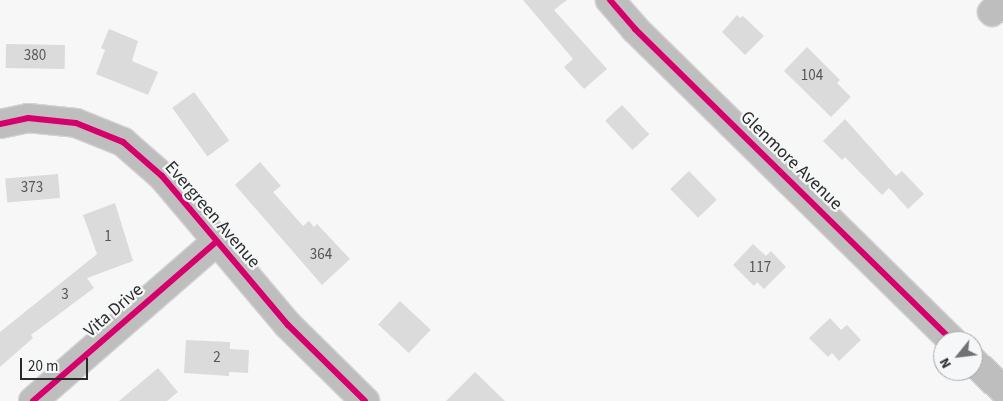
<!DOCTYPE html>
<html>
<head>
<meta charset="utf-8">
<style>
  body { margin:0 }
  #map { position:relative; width:1003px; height:401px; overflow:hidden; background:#f7f7f7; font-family:"Source Sans 3",sans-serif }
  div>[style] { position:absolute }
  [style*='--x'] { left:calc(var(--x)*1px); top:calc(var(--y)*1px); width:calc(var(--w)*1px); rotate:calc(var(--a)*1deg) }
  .building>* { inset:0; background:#dbdbdb; transform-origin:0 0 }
  .roads { filter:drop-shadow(1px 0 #d2d2d2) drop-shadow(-1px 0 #d2d2d2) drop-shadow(0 1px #d2d2d2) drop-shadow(0 -1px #d2d2d2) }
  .minor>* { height:28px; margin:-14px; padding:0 14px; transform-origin:14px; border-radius:14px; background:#bfbebe }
  .cycleway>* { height:6px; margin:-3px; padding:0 3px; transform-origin:3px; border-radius:3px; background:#d6006c }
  span { translate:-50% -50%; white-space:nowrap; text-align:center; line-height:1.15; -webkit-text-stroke:4.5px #f6f7f8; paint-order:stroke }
  .number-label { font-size:15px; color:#565656 }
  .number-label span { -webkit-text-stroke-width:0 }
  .street-label { font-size:18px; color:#292a2a }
  .north { position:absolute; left:933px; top:331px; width:50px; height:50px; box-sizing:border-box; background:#f6f7f8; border:1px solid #a4a5a6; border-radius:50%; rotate:241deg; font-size:14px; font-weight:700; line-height:20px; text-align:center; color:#292a2a }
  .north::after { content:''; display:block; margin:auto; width:18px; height:22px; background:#717272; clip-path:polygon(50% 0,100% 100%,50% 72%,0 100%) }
  .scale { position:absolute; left:20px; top:358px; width:68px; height:22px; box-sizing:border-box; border:2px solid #292a2a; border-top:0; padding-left:6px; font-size:15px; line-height:18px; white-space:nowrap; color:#292a2a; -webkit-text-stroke:4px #f6f7f8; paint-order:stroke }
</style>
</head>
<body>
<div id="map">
  <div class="building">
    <i style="clip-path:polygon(523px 0,567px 0,554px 10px,607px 69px,584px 89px,564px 67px,573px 59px)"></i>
    <i style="clip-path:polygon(737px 15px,740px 18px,743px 16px,764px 36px,745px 55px,722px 32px)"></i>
    <i style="clip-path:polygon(109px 29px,138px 41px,132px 61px,158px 72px,148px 95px,96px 74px,105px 50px,101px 48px)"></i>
    <i style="left:6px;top:44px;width:59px;height:24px;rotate:1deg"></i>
    <i style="clip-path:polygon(807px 47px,840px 80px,837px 83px,851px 97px,831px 117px,784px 71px)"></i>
    <i style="left:194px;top:92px;width:60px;height:27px;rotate:54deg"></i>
    <i style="left:622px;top:105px;width:40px;height:23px;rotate:47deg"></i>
    <i style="clip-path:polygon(845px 119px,896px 176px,902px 171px,924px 194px,908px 209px,889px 188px,882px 195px,845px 157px,842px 160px,823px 141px)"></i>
    <i style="clip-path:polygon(260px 162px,281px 186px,273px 192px,303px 226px,309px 221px,314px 227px,317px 224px,350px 259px,322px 285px,235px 185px)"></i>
    <i style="left:689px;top:171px;width:40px;height:26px;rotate:46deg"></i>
    <i style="left:58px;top:174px;width:24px;height:53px;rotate:85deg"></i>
    <i style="clip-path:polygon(115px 203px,133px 261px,87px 278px,94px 288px,31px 335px,33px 338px,0 367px,0 332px,97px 254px,83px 215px)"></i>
    <i style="clip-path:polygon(753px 244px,766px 256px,771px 251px,786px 267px,764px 289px,757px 282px,754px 286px,733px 265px)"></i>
    <i style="left:400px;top:301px;width:42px;height:32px;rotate:43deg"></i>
    <i style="clip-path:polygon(830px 318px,841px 330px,847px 325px,861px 340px,839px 361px,832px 353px,828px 357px,809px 338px)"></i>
    <i style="clip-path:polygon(186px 340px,230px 342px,230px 349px,249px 350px,248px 373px,229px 372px,229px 376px,184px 373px)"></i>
    <i style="clip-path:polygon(158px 368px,178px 392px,167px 401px,119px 401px)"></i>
    <i style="clip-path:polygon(475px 372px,505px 401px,446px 401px)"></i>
  </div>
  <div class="roads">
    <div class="minor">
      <i style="--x:610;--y:0;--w:38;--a:49"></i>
      <i style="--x:635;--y:29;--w:445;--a:44.5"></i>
      <i style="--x:992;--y:12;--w:16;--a:-45"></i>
      <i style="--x:0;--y:124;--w:29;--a:-12"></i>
      <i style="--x:28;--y:118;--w:48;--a:5.9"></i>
      <i style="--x:76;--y:123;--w:51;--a:22"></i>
      <i style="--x:123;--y:142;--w:52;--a:41.1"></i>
      <i style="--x:162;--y:176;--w:195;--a:49.8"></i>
      <i style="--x:288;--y:325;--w:108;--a:44.6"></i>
      <i style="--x:973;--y:361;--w:42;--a:44"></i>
      <i style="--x:33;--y:401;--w:241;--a:-41"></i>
    </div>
  </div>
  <div class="cycleway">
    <i style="--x:610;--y:0;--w:38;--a:49"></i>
    <i style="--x:635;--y:29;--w:445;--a:44.5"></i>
    <i style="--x:0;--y:124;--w:29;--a:-12"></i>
    <i style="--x:28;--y:118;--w:48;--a:5.9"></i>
    <i style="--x:76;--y:123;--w:51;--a:22"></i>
    <i style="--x:123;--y:142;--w:52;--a:41.1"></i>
    <i style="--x:162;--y:176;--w:195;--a:49.8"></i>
    <i style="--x:288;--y:325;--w:108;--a:44.6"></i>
    <i style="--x:33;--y:401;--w:241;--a:-41"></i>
  </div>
  <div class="number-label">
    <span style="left:35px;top:56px">380</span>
    <span style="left:812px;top:76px">104</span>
    <span style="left:32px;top:188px">373</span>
    <span style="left:108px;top:237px">1</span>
    <span style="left:321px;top:255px">364</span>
    <span style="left:760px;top:268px">117</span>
    <span style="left:65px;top:295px">3</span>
    <span style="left:217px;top:358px">2</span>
  </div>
  <div class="street-label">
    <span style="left:791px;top:161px;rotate:44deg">Glenmore Avenue</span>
    <span style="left:212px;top:215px;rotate:49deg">Evergreen Avenue</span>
    <span style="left:114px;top:311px;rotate:-41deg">Vita Drive</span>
  </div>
  <div class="north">N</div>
  <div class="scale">20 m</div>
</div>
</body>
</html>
